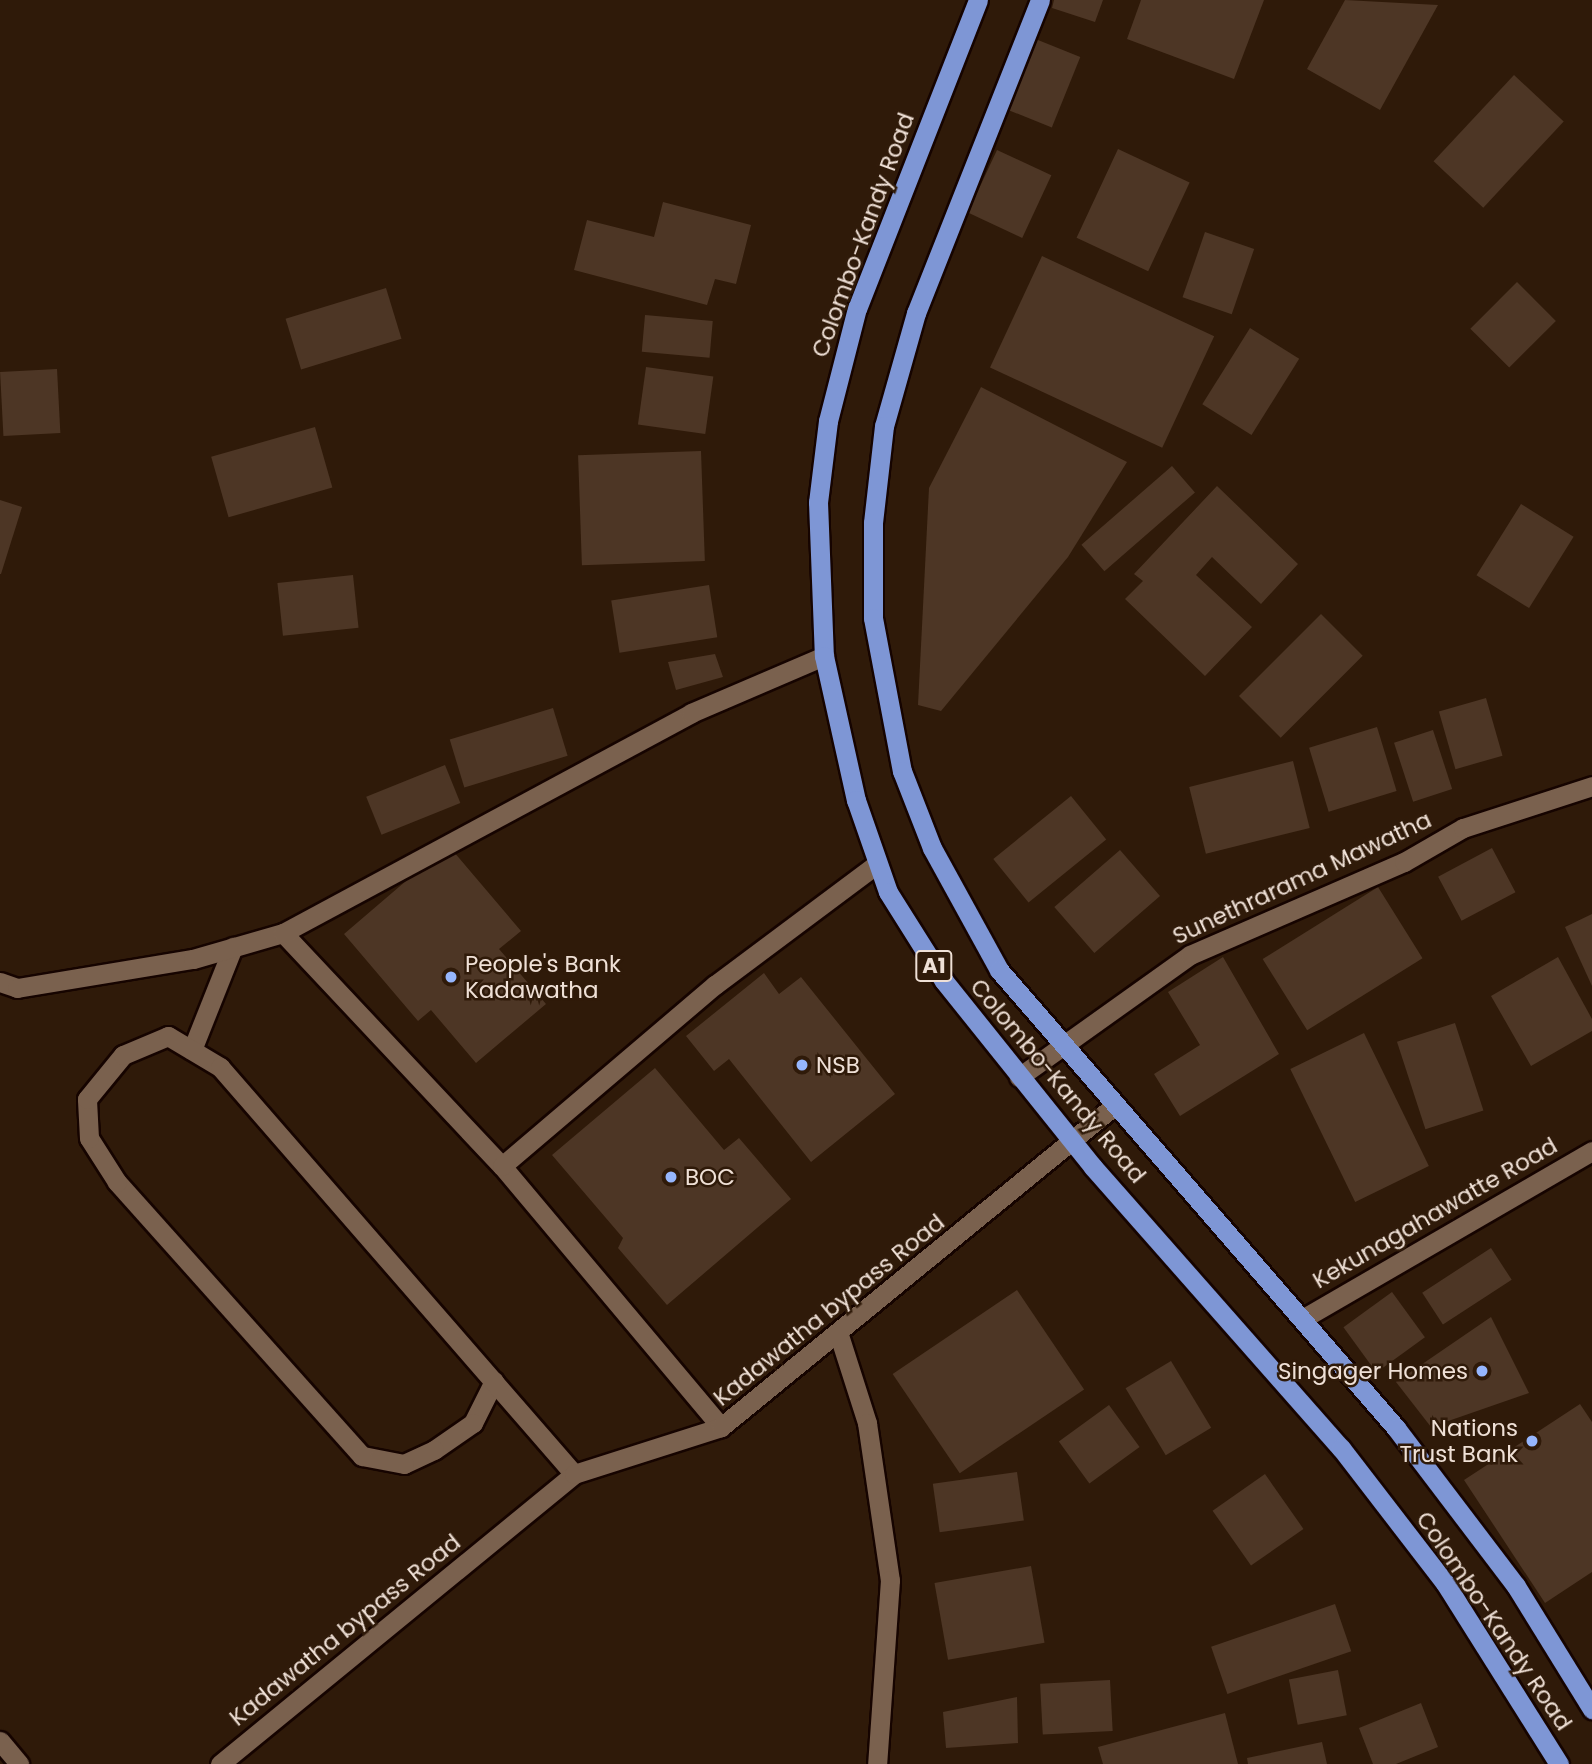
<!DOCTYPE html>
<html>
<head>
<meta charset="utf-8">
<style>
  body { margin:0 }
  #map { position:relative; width:1592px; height:1764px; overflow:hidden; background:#2f1a09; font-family:Poppins,sans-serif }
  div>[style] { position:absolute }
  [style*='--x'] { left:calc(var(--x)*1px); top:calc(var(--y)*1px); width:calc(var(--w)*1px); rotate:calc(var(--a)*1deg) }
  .building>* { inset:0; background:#4d3625; transform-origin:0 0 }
  .roads { filter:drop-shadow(2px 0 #160400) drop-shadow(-2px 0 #160400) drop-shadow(0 2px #160400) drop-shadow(0 -2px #160400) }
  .service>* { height:19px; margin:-9.5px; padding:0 9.5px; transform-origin:9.5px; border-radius:9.5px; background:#7a614e }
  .minor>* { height:19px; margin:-9.5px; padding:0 9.5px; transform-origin:9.5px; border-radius:9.5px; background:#7a614e }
  .tertiary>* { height:19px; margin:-9.5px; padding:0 9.5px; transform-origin:9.5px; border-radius:9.5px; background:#7a614e }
  .trunk>* { height:19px; margin:-9.5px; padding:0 9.5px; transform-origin:9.5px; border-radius:9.5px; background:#7e96d5 }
  .dots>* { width:19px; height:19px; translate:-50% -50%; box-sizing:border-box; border:4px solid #2f1a09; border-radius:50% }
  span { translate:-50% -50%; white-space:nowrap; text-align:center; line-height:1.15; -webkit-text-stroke:5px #2f1a09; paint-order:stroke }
  .shield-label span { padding:2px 5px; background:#2f1a09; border:2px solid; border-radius:5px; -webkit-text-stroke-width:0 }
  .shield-label { font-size:21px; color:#efe0d6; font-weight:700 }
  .street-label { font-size:23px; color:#efe0d6 }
  .poi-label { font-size:23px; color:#efe0d6 }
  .left { translate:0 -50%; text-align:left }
  .right { translate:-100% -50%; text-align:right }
</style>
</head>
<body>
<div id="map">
  <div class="building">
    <i style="clip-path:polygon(1054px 0,1103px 0,1095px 22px,1052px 8px)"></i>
    <i style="clip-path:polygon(1141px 0,1264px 0,1234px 79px,1127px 39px)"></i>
    <i style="clip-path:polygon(1345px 0,1438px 5px,1380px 110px,1307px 69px)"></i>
    <i style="left:1033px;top:38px;width:51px;height:76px;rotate:22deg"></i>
    <i style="left:1514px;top:75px;width:68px;height:118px;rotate:43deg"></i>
    <i style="left:1118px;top:149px;width:79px;height:98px;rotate:25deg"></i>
    <i style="left:997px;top:150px;width:60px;height:69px;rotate:25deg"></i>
    <i style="clip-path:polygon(663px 202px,751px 225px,736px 284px,715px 279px,707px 305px,574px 270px,587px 220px,654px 237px)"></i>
    <i style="left:1205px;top:232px;width:52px;height:69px;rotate:19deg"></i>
    <i style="left:1042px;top:256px;width:190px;height:123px;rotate:25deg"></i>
    <i style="left:1517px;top:282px;width:55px;height:66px;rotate:45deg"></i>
    <i style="left:386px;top:288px;width:53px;height:105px;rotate:73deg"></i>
    <i style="left:645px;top:315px;width:68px;height:37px;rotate:5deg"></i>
    <i style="left:1250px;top:328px;width:58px;height:90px;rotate:32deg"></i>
    <i style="left:646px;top:367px;width:68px;height:58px;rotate:8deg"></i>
    <i style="left:57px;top:369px;width:64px;height:57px;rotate:87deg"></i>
    <i style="clip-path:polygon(981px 387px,1127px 462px,1068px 557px,941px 711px,918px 705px,929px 488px)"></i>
    <i style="left:315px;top:427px;width:63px;height:108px;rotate:74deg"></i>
    <i style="left:701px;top:451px;width:110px;height:123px;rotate:88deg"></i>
    <i style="left:1172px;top:466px;width:35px;height:120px;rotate:49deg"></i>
    <i style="clip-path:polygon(1217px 486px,1298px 564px,1261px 604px,1212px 557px,1196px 575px,1252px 627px,1205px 676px,1125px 599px,1143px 581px,1134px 574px)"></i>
    <i style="clip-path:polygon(0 500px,22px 507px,1px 574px,0 574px)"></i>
    <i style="left:1521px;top:504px;width:62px;height:84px;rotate:32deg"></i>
    <i style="left:353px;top:575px;width:53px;height:76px;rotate:84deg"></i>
    <i style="left:709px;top:585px;width:53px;height:99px;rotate:81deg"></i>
    <i style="left:1321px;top:614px;width:59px;height:116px;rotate:45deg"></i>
    <i style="clip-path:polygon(715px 654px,723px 677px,676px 690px,668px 662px)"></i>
    <i style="left:1486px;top:698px;width:60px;height:49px;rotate:74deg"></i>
    <i style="left:553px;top:708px;width:50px;height:108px;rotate:73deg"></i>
    <i style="left:1377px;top:727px;width:67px;height:71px;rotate:73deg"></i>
    <i style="left:1433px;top:730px;width:62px;height:41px;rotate:72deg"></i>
    <i style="left:1293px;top:761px;width:69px;height:107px;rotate:76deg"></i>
    <i style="left:445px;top:765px;width:41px;height:85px;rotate:68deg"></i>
    <i style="left:1071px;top:796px;width:56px;height:100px;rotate:51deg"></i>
    <i style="clip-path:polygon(448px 845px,521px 931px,499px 949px,546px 1004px,476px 1063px,431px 1010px,418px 1021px,344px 934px)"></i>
    <i style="left:1492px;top:848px;width:50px;height:61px;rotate:62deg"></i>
    <i style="left:1120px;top:850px;width:61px;height:87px;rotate:49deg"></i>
    <i style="left:1378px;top:887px;width:84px;height:136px;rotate:58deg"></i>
    <i style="clip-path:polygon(1592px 914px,1592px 986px,1565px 927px)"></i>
    <i style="clip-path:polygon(1223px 957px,1279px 1054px,1180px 1116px,1154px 1074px,1200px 1045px,1168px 992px)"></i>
    <i style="clip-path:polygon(1558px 957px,1592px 1019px,1592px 1031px,1531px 1066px,1491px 996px)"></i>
    <i style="clip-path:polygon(764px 973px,779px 994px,801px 977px,895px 1094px,811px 1162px,729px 1059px,714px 1071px,686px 1036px)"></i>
    <i style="left:1455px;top:1023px;width:92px;height:61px;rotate:72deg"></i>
    <i style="left:1364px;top:1033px;width:148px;height:82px;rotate:64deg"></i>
    <i style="clip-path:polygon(655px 1068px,724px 1150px,739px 1138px,791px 1199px,667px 1305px,618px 1248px,623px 1238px,552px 1155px)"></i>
    <i style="left:1491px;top:1248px;width:38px;height:82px;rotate:57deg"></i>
    <i style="left:1017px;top:1290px;width:120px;height:150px;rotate:56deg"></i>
    <i style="left:1392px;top:1292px;width:56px;height:60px;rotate:54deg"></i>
    <i style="clip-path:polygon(1491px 1317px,1529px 1393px,1431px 1427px,1396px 1382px)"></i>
    <i style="left:1171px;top:1361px;width:78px;height:53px;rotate:59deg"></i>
    <i style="clip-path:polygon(1580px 1404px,1592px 1422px,1592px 1572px,1545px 1603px,1464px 1480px)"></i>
    <i style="left:1109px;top:1405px;width:52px;height:62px;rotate:54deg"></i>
    <i style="left:1017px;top:1472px;width:49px;height:85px;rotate:82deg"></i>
    <i style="left:1265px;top:1474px;width:67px;height:64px;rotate:55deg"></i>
    <i style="left:1031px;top:1566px;width:78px;height:98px;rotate:80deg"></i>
    <i style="left:1335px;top:1604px;width:50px;height:131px;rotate:71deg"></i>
    <i style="left:1338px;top:1670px;width:46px;height:50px;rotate:79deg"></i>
    <i style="left:1110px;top:1680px;width:51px;height:70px;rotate:87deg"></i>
    <i style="clip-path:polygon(1017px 1697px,1018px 1743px,946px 1748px,943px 1712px)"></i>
    <i style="clip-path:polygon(1421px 1703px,1438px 1747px,1396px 1764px,1373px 1764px,1359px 1728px)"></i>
    <i style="clip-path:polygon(1225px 1713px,1238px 1764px,1103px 1764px,1098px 1747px)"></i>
    <i style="clip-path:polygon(1322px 1742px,1327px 1764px,1248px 1764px,1247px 1758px)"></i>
  </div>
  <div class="roads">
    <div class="service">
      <i style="--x:192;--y:1050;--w:111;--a:-68.3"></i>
      <i style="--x:494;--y:1381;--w:47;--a:116.6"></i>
      <i style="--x:473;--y:1423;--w:47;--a:145.3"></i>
      <i style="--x:434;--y:1450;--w:33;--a:155"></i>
      <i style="--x:404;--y:1464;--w:43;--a:-169.2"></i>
      <i style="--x:362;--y:1456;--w:368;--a:-131.8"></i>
      <i style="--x:117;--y:1182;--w:52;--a:-122.5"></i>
      <i style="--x:89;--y:1138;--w:39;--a:-93"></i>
      <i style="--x:87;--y:1099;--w:57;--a:-50.7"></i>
      <i style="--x:123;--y:1055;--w:49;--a:-22.9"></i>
      <i style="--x:168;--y:1036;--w:61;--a:30.8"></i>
      <i style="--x:220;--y:1067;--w:539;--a:48.98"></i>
      <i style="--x:0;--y:1741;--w:30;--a:50"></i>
    </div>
    <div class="minor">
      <i style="--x:283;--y:933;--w:320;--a:46.8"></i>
      <i style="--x:502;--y:1166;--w:341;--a:50"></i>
      <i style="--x:0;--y:982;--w:18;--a:19"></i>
      <i style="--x:17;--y:988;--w:178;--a:-9.4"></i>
      <i style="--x:193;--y:959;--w:94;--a:-16.1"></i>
      <i style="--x:283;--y:933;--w:464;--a:-28.3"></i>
      <i style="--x:691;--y:713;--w:145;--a:-23.2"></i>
      <i style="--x:1019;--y:1077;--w:210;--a:-35.5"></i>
      <i style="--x:1190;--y:955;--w:233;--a:-23.5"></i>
      <i style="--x:1404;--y:862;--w:68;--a:-30"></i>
      <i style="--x:1463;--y:828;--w:136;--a:-18"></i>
      <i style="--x:502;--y:1166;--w:280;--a:-40.4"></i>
      <i style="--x:715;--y:985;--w:202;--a:-36.8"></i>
      <i style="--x:1304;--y:1318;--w:333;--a:-30.1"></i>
      <i style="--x:838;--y:1332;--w:96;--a:72.3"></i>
      <i style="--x:867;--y:1423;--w:159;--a:81.7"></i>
      <i style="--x:890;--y:1580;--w:184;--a:94"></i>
    </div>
    <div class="tertiary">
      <i style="--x:220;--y:1764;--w:458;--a:-39.3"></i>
      <i style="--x:574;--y:1474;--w:154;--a:-17.7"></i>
      <i style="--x:721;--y:1427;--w:507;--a:-39.24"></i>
    </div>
    <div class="trunk">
      <i style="--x:978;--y:0;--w:331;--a:111.4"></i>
      <i style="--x:857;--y:308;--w:117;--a:104.4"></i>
      <i style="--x:828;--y:421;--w:82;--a:97"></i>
      <i style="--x:818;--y:502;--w:154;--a:87.8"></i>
      <i style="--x:824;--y:656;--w:148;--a:77.5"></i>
      <i style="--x:856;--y:800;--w:97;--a:70.8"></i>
      <i style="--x:888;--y:892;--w:105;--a:57.8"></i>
      <i style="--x:944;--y:981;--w:238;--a:51.3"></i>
      <i style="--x:1093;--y:1167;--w:375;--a:48.6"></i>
      <i style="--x:1341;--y:1448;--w:170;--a:52.4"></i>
      <i style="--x:1445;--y:1583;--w:214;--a:57.8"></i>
      <i style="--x:1040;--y:0;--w:337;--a:111.6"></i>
      <i style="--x:916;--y:313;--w:117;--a:105.8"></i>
      <i style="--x:884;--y:426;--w:98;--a:96.5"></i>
      <i style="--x:873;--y:523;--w:95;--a:90"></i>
      <i style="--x:873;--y:618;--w:156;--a:79.3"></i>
      <i style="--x:902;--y:771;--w:83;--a:68.7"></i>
      <i style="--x:932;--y:848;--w:139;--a:61.2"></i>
      <i style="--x:999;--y:970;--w:606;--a:49.08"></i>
      <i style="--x:1396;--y:1428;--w:198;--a:52.8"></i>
      <i style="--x:1516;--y:1586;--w:145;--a:58.3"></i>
    </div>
  </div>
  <div class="dots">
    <i style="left:451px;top:977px;background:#96b6fd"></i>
    <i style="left:802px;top:1065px;background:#96b6fd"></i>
    <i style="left:671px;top:1177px;background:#96b6fd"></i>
    <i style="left:1482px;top:1371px;background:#96b6fd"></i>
    <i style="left:1532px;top:1441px;background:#96b6fd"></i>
  </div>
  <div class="shield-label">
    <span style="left:934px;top:966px">A1</span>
  </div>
  <div class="street-label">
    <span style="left:863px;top:235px;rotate:-70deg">Colombo-Kandy Road</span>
    <span style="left:1302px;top:878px;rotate:-25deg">Sunethrarama Mawatha</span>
    <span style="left:1058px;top:1081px;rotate:50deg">Colombo-Kandy Road</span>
    <span style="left:1435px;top:1213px;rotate:-30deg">Kekunagahawatte Road</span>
    <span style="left:829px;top:1310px;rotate:-39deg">Kadawatha bypass Road</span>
    <span style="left:1494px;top:1621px;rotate:56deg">Colombo-Kandy Road</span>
    <span style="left:345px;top:1630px;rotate:-39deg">Kadawatha bypass Road</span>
  </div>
  <div class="poi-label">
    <span class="left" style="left:465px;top:977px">People's Bank<br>Kadawatha</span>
    <span class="left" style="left:816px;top:1065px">NSB</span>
    <span class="left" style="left:685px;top:1177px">BOC</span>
    <span class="right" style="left:1468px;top:1371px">Singager Homes</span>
    <span class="right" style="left:1518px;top:1441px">Nations<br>Trust Bank</span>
  </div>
</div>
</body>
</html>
